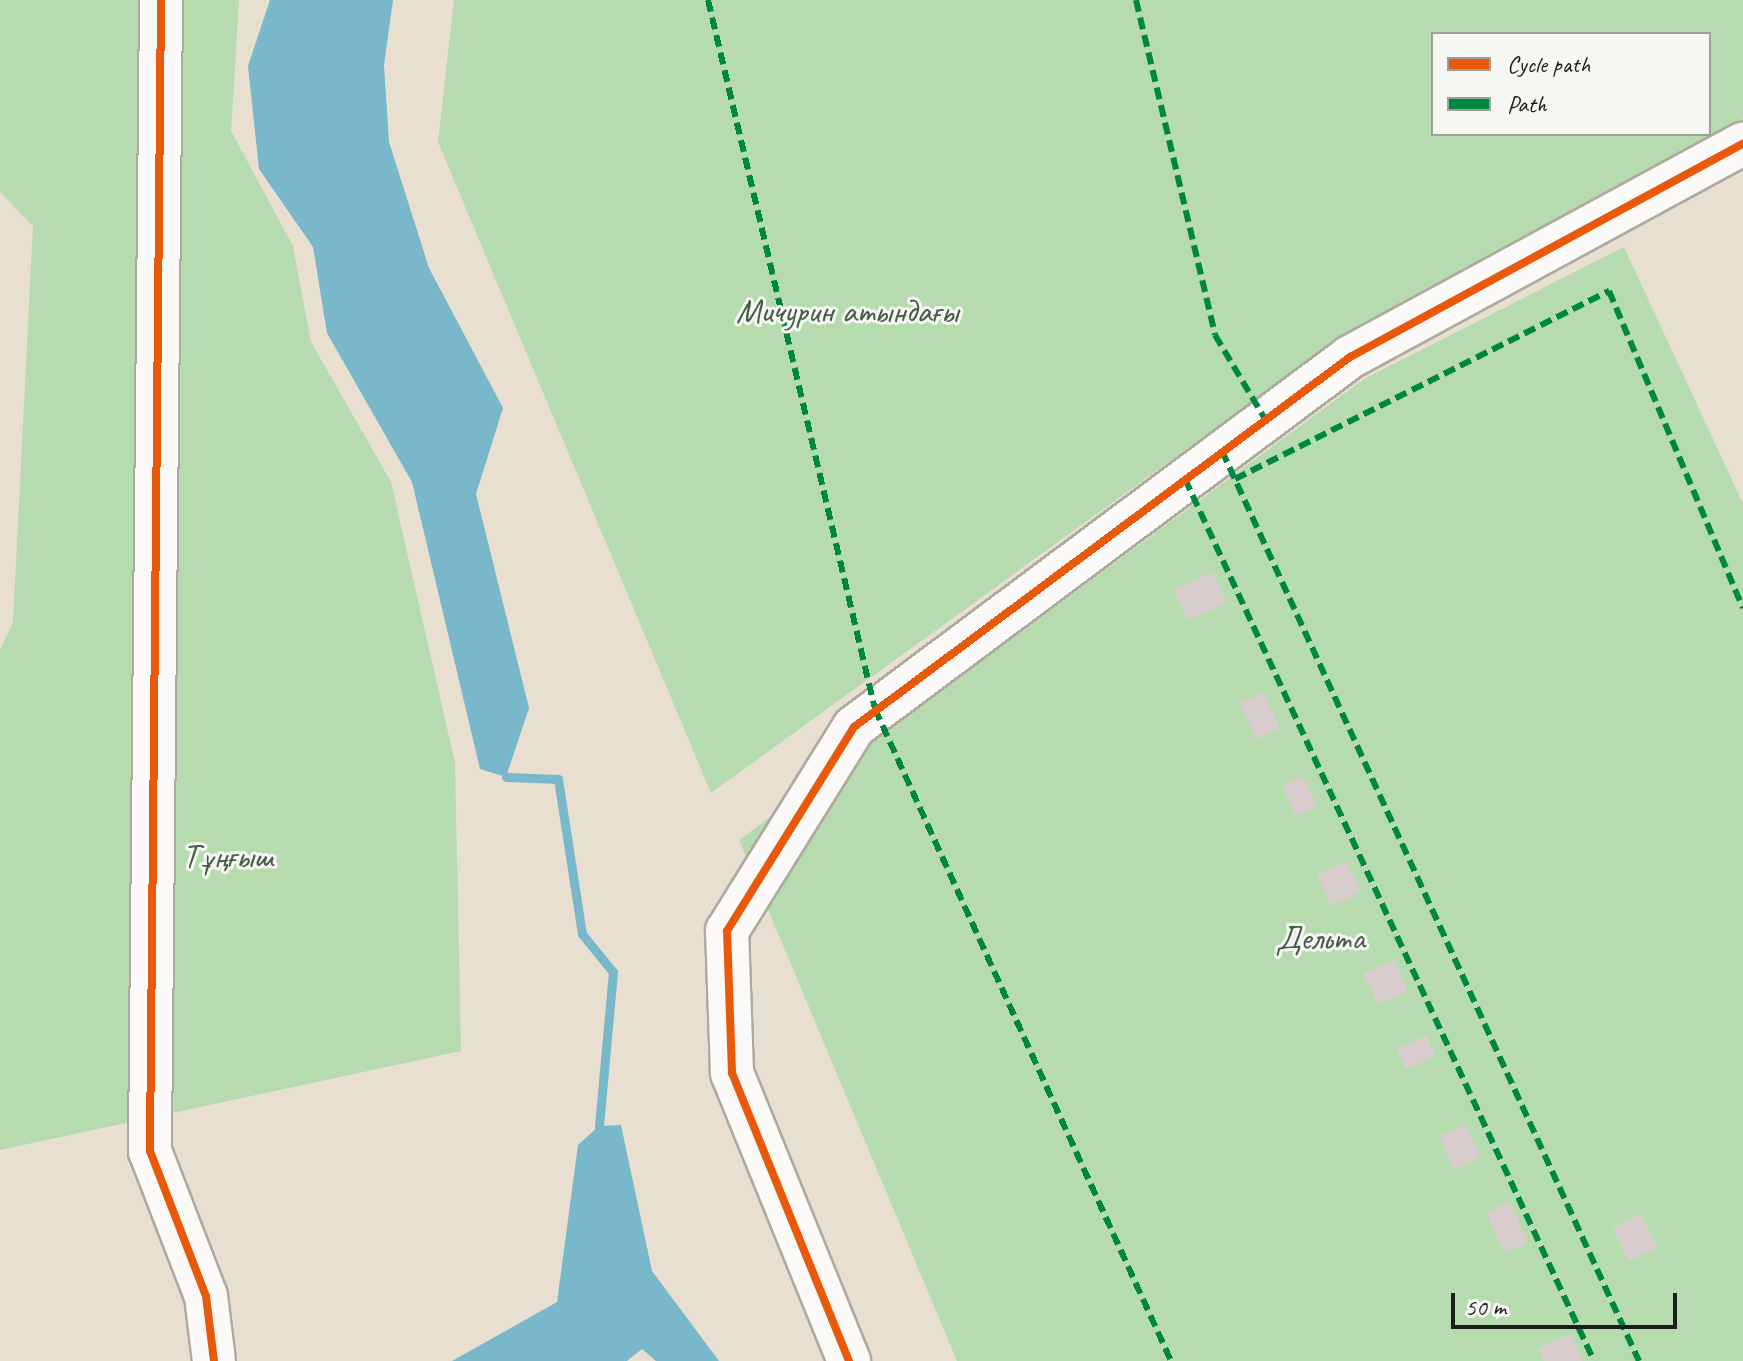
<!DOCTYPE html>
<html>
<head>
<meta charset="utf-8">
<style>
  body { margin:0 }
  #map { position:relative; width:1743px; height:1361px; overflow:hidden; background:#e8dfd0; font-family:Caveat,sans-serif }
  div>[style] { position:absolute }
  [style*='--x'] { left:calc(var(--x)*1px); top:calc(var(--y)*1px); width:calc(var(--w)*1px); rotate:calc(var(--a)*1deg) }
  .green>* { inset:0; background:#b5dbae }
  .water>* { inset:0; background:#79b8ca }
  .stream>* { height:9px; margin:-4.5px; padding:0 4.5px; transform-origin:4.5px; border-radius:4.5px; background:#79b8ca }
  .building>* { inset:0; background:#d9cccc; transform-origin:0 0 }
  .roads { filter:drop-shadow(2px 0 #afa9a0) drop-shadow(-2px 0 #afa9a0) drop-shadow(0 2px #afa9a0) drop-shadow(0 -2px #afa9a0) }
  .minor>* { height:42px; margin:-21px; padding:0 21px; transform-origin:21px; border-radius:21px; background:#fcfaf8 }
  .quiet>* { height:6px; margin-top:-3px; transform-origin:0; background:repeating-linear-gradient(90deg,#00873e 0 12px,transparent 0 18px) }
  .cycleway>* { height:8px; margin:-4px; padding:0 4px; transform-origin:4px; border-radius:4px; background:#e8590c }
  span { translate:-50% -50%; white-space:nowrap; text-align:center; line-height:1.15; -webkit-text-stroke:6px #f6f6f2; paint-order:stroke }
  .park-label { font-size:34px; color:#435d46 }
  .legend { position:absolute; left:1431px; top:32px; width:280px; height:104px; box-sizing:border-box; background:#f6f6f2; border:2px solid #9f9f9c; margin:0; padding:10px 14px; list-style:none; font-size:24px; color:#1c1c1c }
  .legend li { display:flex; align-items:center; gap:16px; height:40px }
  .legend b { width:40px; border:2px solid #9f9f9c }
  .scale { position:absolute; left:1451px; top:1293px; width:226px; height:36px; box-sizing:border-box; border:4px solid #1c1c1c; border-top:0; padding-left:10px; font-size:24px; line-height:28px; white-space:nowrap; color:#1c1c1c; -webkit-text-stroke:6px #f6f6f2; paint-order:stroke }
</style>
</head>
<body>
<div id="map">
  <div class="green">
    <i style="clip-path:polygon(0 0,239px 0,231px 131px,293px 246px,311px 342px,391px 482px,455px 763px,461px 1051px,0 1150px,0 650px,13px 622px,33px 226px,0 192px)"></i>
    <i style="clip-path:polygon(evenodd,454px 0,1743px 0,1743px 119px,1340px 338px,711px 793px,438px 142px,454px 0,1709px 34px,1709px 134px,1433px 134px,1433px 34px,1709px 34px)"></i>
    <i style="clip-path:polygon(1624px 247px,1743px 504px,1743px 1361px,957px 1361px,739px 840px,1364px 379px)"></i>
  </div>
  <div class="water">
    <i style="clip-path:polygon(270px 0,393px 0,384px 65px,389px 142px,429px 268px,503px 408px,476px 494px,529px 708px,506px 777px,480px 769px,412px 482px,327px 333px,313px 247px,259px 169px,248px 66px)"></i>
    <i style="clip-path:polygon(621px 1125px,652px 1271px,719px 1361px,656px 1361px,642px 1349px,627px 1361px,452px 1361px,557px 1302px,578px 1145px,599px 1126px)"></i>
  </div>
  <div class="stream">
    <i style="--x:506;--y:777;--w:52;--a:2.2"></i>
    <i style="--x:558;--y:779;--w:157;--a:81.2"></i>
    <i style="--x:582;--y:934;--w:49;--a:50.8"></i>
    <i style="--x:613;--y:972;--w:155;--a:95.2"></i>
  </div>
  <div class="building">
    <i style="left:1213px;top:572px;width:34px;height:43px;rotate:66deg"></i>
    <i style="left:1263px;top:692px;width:40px;height:26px;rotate:65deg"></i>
    <i style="left:1303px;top:776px;width:33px;height:23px;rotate:65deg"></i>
    <i style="left:1347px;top:861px;width:34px;height:33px;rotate:66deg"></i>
    <i style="left:1394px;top:960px;width:34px;height:33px;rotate:66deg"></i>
    <i style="left:1426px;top:1035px;width:23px;height:33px;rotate:65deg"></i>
    <i style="left:1466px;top:1125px;width:36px;height:29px;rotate:66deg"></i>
    <i style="left:1510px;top:1202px;width:44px;height:26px;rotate:66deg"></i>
    <i style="left:1641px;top:1214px;width:37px;height:32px;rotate:64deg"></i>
    <i style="clip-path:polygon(1570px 1334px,1583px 1361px,1544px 1361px,1538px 1348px)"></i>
  </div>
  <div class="roads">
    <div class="minor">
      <i style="--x:161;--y:0;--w:1151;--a:90.55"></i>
      <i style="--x:150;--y:1151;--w:155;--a:68.9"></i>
      <i style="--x:206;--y:1296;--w:65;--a:83"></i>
      <i style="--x:849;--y:1361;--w:311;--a:-112.1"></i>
      <i style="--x:732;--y:1073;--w:142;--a:-92"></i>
      <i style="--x:727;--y:931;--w:240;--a:-58.1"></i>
      <i style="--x:854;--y:727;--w:619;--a:-36.72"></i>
      <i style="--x:1350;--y:357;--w:447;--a:-28.5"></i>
    </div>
  </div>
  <div class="quiet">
    <i style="--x:708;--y:0;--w:728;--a:76.75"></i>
    <i style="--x:875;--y:709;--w:716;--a:65.58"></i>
    <i style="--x:1136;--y:0;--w:344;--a:76.7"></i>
    <i style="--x:1215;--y:335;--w:98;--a:59.2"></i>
    <i style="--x:1222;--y:451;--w:1001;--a:65.38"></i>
    <i style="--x:1185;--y:479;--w:972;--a:65.12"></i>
    <i style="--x:1235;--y:479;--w:419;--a:-26.7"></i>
    <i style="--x:1609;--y:291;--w:344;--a:67.1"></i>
  </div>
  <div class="cycleway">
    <i style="--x:161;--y:0;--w:1151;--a:90.55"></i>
    <i style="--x:150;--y:1151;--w:155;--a:68.9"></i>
    <i style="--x:206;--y:1296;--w:65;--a:83"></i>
    <i style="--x:849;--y:1361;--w:311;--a:-112.1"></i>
    <i style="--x:732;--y:1073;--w:142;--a:-92"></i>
    <i style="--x:727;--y:931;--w:240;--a:-58.1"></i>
    <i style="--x:854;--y:727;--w:619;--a:-36.72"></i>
    <i style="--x:1350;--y:357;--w:447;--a:-28.5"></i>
  </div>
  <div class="park-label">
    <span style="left:847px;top:311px">Мичурин атындағы</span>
    <span style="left:228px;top:856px">Тұңғыш</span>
    <span style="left:1320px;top:938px">Дельта</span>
  </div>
  <ul class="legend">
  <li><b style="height:10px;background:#e8590c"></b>Cycle path</li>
  <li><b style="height:10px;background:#00873e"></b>Path</li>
  </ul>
  <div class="scale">50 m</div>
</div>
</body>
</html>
